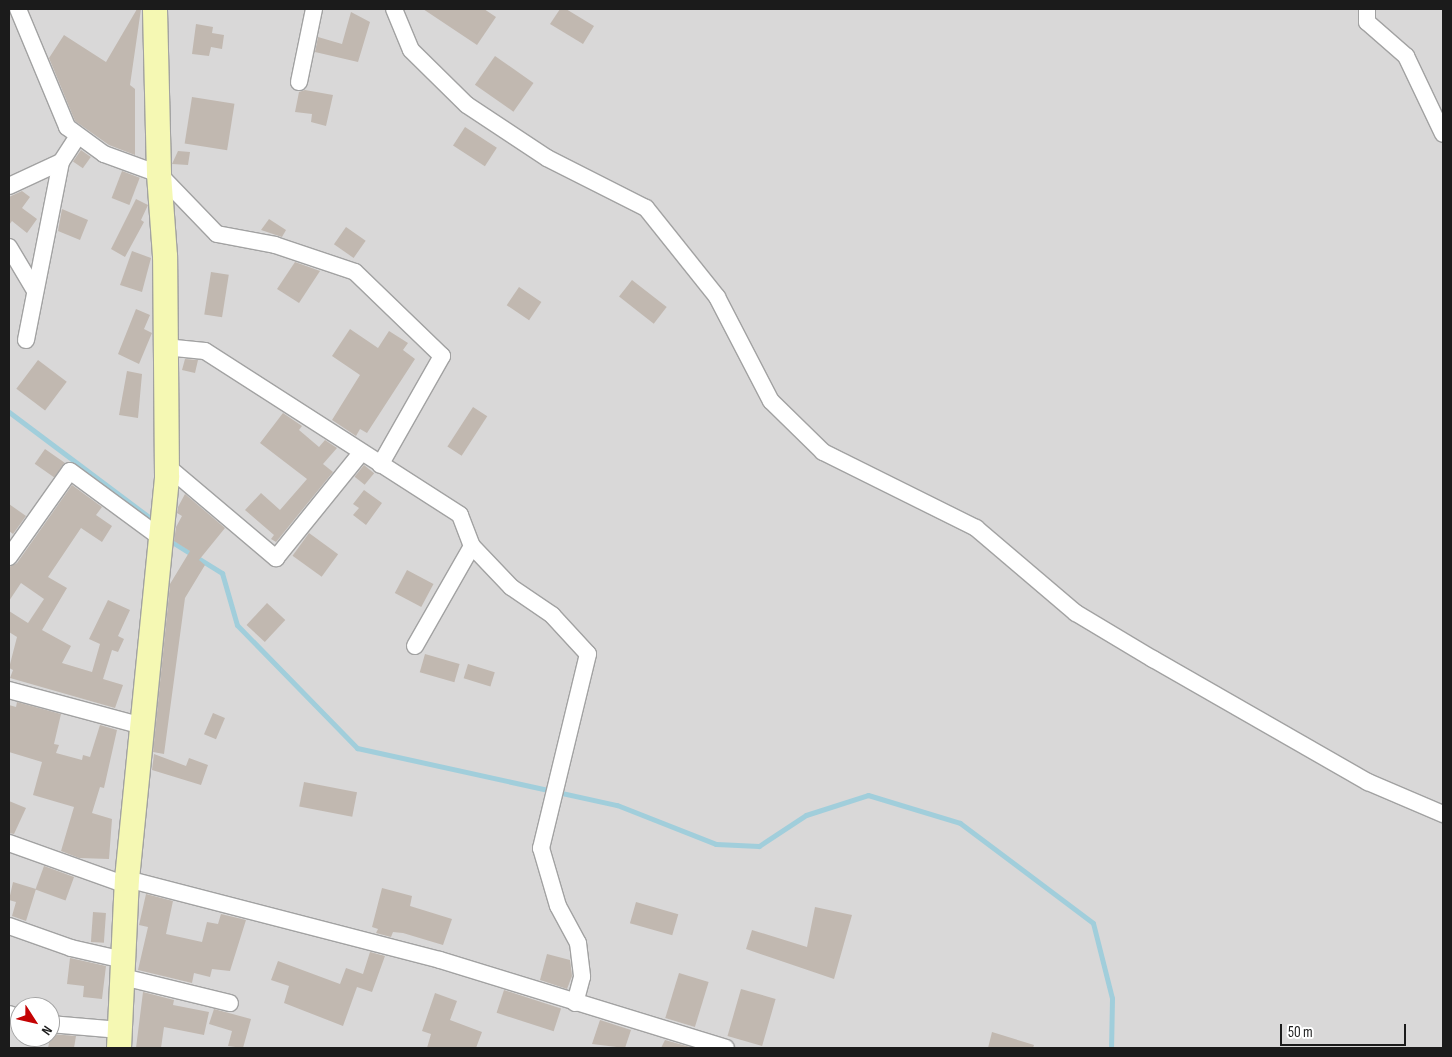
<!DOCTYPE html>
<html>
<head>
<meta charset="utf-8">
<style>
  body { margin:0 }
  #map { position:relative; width:1452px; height:1057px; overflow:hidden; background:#ede9e1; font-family:"Sofia Sans Condensed",sans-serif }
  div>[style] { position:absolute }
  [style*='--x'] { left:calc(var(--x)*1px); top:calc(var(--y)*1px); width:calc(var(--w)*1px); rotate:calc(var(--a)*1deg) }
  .residential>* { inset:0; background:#d9d8d8 }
  .stream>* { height:5px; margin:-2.5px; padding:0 2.5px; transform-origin:2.5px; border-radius:2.5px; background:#a1cedb }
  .building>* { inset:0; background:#c1b8b0; transform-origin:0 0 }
  .roads { filter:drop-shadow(1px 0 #a2a2a2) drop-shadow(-1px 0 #a2a2a2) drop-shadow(0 1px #a2a2a2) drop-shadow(0 -1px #a2a2a2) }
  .street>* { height:16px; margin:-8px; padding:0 8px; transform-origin:8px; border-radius:8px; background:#fff }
  .secondary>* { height:24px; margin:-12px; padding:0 12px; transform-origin:12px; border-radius:12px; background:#f5f8b3 }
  span { translate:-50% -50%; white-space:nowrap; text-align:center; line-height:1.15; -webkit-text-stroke:4.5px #fff; paint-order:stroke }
  .frame { position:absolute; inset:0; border:10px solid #1b1b1b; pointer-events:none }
  .north { position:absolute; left:10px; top:997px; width:50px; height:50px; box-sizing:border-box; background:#fff; border:1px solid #a4a4a4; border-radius:50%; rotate:125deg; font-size:14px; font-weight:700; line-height:20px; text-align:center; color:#1b1b1b }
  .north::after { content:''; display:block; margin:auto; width:18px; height:22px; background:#c40203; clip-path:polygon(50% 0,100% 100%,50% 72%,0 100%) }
  .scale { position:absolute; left:1280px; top:1024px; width:126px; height:22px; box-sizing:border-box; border:2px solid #1b1b1b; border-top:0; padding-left:6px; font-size:15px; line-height:18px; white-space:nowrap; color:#1b1b1b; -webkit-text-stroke:4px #fff; paint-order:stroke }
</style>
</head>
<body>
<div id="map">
  <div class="residential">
    <i style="clip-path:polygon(evenodd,9px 9px,1443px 9px,1443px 1048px,9px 1048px,9px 9px,20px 1007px,50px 1007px,50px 1037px,20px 1037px,20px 1007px)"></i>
  </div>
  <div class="stream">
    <i style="--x:9;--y:412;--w:175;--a:36.9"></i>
    <i style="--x:172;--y:542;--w:59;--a:31.8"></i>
    <i style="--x:222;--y:573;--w:54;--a:73.9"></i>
    <i style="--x:237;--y:625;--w:172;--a:45.7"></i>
    <i style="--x:357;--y:748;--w:266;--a:12.4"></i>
    <i style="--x:617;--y:805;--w:106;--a:21.5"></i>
    <i style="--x:716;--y:844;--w:43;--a:2.7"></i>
    <i style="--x:759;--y:846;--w:56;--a:-33.4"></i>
    <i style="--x:806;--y:815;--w:65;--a:-17.9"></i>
    <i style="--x:868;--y:795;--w:96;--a:16.9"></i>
    <i style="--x:960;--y:823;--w:166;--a:36.9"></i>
    <i style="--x:1093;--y:923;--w:77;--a:75.8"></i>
    <i style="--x:1112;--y:998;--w:50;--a:91.1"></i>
  </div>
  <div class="building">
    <i style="clip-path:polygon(137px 9px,141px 9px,130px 85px,135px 89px,135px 155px,109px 145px,75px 121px,49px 58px,64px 35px,106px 62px)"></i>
    <i style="clip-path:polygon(423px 9px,484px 9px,496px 17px,477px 45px)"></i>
    <i style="clip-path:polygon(560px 9px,566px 9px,594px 26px,583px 44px,550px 24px)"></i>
    <i style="clip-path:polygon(351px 12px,370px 22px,358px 62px,315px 52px,318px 37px,342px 44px)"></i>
    <i style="clip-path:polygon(196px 24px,213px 27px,212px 33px,224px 35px,222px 49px,211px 47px,209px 56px,192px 54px)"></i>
    <i style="left:495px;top:56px;width:47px;height:35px;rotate:35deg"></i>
    <i style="clip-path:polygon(305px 90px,333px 95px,326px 126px,311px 122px,312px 114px,295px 112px,299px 92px)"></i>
    <i style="left:192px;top:97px;width:43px;height:47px;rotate:9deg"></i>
    <i style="left:465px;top:127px;width:38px;height:22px;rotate:33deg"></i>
    <i style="left:81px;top:150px;width:12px;height:14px;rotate:35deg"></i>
    <i style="clip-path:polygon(178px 151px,190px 152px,188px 165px,172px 164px)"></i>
    <i style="left:122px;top:171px;width:19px;height:29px;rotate:21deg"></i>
    <i style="clip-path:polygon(22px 191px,30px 197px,22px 208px,37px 219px,27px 233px,12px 221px,9px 225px,9px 197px)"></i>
    <i style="clip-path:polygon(136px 199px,148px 205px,141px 220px,144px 222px,125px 257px,111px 249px)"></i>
    <i style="clip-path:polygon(62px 209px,88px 220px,80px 240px,58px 231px)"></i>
    <i style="clip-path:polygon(269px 219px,286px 230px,282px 237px,261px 230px)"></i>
    <i style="left:346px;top:227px;width:24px;height:21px;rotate:35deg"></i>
    <i style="clip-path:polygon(132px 251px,151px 258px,142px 292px,120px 285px)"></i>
    <i style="clip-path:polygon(295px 262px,320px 271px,299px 303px,277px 289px)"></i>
    <i style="left:211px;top:272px;width:18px;height:43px;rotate:9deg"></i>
    <i style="left:632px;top:280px;width:44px;height:21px;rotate:38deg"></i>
    <i style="left:519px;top:287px;width:27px;height:22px;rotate:34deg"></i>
    <i style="clip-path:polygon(136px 309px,150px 315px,144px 329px,152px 333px,139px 364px,118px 354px)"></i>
    <i style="clip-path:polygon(350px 329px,378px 348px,389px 331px,408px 343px,403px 350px,415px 359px,367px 433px,360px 429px,356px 436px,332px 420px,360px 375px,332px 356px)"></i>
    <i style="clip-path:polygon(185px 359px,198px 360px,195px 373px,182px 370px)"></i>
    <i style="left:38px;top:360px;width:36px;height:36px;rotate:37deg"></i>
    <i style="clip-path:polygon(127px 371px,142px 374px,138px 418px,119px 415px)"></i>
    <i style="left:473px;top:407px;width:17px;height:47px;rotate:33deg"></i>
    <i style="clip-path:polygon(283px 413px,302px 426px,299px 430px,319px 447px,325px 440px,337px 448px,323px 464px,333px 472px,276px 542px,271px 539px,274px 535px,245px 510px,261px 493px,280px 510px,307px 479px,260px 443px)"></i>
    <i style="left:45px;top:449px;width:24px;height:18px;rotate:35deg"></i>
    <i style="left:364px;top:465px;width:13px;height:15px;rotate:39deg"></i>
    <i style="clip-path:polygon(72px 485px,102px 507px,96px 515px,112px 526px,102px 542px,81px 528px,48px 577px,67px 588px,42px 630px,71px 646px,62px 663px,92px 672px,100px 644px,89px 639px,108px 600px,130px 610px,118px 636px,124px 639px,118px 652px,112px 650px,103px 679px,123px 685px,115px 708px,10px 678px,13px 670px,9px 668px,17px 637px,9px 632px,9px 611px,28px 623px,44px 599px,21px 583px,9px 601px,9px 567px,17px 563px)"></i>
    <i style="clip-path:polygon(364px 490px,382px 503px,366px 525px,353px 515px,359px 508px,353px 504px)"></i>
    <i style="clip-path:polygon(185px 494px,225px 528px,199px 560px,205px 565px,185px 598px,164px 754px,153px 752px,170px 584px,190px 551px,174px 541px,176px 527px,182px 516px,177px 513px,178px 507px)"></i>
    <i style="clip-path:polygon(9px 504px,26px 516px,13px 534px,9px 531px)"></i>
    <i style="left:309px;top:533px;width:36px;height:28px;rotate:36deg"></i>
    <i style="left:407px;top:570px;width:30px;height:26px;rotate:28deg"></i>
    <i style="left:267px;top:603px;width:25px;height:30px;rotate:43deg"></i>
    <i style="left:425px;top:654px;width:36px;height:19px;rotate:16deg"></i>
    <i style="left:468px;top:664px;width:28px;height:15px;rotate:17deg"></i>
    <i style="clip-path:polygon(17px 702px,61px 714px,54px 744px,59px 745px,56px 753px,82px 760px,83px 755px,90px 757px,100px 725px,117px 730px,104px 788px,100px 787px,92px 813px,112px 819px,109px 859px,79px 858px,61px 851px,74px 807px,33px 795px,42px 762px,9px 752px,9px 705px,16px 707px)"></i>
    <i style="left:213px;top:713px;width:13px;height:23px;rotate:23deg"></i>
    <i style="clip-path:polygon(154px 754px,186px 766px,189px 758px,208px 765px,201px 785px,152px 770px)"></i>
    <i style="left:304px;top:782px;width:54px;height:25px;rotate:11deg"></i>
    <i style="clip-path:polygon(9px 801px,26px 808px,14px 834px,9px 833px)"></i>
    <i style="left:44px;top:866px;width:32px;height:25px;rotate:20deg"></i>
    <i style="clip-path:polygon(13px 882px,36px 889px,26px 921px,12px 916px,16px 902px,9px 900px)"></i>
    <i style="clip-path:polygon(382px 888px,412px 896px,410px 906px,452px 919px,443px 945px,403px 933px,393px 932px,391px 937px,376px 933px,378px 929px,372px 927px)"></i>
    <i style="clip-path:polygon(146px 894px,173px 901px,166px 934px,202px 942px,207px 922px,218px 924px,221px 914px,246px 920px,230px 971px,212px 969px,210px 977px,194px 973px,192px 983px,138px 970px,148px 927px,139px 925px)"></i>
    <i style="left:636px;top:902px;width:44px;height:22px;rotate:16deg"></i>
    <i style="clip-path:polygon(815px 907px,852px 915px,834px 979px,746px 949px,752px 930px,807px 947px)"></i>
    <i style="left:93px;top:912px;width:13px;height:30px;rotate:4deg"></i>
    <i style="clip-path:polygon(370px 952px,385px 956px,372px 992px,357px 987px,343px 1026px,284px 1003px,289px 986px,271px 980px,278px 961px,340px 984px,346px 968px,363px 974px)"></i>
    <i style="clip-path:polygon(547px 954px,570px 960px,572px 976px,567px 989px,540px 980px)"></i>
    <i style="clip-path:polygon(70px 958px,106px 966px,102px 999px,83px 997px,84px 986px,67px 984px)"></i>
    <i style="left:679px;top:973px;width:31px;height:47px;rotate:17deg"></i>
    <i style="left:741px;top:989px;width:36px;height:49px;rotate:16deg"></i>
    <i style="left:504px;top:990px;width:60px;height:24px;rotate:18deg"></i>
    <i style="clip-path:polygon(143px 992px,174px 1000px,173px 1005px,209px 1012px,204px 1035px,164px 1027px,161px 1048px,136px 1048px)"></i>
    <i style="clip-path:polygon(435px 993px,457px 1001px,450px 1020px,482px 1032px,476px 1048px,427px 1048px,431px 1034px,422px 1031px)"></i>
    <i style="clip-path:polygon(214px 1009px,251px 1019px,243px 1048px,228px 1046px,232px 1031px,209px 1024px)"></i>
    <i style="clip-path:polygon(600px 1020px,631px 1030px,625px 1048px,592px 1044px)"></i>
    <i style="clip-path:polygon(992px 1032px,1034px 1045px,1033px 1048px,988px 1048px)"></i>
    <i style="clip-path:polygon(51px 1034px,76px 1036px,74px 1048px,48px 1048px)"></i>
    <i style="clip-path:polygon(665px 1040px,690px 1047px,690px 1048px,661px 1048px)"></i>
  </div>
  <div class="roads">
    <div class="street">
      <i style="--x:18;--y:9;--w:128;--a:67.4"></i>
      <i style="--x:67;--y:127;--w:46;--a:36.1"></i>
      <i style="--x:104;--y:154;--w:59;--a:20"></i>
      <i style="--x:159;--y:174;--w:83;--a:46"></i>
      <i style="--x:217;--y:234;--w:59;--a:10.7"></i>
      <i style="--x:275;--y:245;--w:84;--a:18.6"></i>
      <i style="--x:355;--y:272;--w:121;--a:44"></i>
      <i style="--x:442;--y:356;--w:125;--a:119.6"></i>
      <i style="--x:394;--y:9;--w:44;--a:67.5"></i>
      <i style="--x:411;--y:50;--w:78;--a:44.5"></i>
      <i style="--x:467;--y:105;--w:96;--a:33.5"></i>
      <i style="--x:547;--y:158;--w:111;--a:26.8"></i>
      <i style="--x:646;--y:208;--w:114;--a:51.4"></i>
      <i style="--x:717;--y:297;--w:117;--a:62.6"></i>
      <i style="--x:771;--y:401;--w:73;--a:44.4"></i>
      <i style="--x:823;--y:452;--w:171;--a:26.4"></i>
      <i style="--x:976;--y:528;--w:131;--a:40.4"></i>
      <i style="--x:1076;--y:613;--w:90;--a:30.9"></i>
      <i style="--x:1153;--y:659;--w:248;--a:29.8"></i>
      <i style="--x:1368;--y:782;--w:82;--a:23.1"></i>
      <i style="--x:1367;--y:9;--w:13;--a:90"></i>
      <i style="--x:1367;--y:22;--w:52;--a:41.1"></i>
      <i style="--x:1406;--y:56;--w:86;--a:64.6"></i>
      <i style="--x:299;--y:82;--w:75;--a:-78.4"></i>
      <i style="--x:9;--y:186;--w:57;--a:-24.8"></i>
      <i style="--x:61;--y:162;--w:31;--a:-57"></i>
      <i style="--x:9;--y:247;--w:49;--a:59.2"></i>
      <i style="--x:26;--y:340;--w:181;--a:-78.9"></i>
      <i style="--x:165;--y:347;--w:40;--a:5.7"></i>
      <i style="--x:205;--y:351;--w:303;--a:32.7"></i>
      <i style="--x:460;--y:515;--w:33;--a:69"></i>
      <i style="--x:472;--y:546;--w:57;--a:46.4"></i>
      <i style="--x:511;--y:587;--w:50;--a:34.3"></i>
      <i style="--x:552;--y:615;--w:53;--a:47.3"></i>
      <i style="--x:588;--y:654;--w:200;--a:103.6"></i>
      <i style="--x:541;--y:848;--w:60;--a:73.7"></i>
      <i style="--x:558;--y:906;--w:42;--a:61.6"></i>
      <i style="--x:578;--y:943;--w:34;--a:83"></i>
      <i style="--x:582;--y:977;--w:27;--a:105"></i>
      <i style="--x:167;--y:466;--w:143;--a:40.2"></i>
      <i style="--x:276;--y:558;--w:135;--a:-51"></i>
      <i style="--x:9;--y:557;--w:105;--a:-54.7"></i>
      <i style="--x:70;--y:471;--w:113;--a:36.4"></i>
      <i style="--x:415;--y:646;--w:115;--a:-60.3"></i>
      <i style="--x:9;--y:690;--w:138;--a:15.1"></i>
      <i style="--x:9;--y:843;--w:124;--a:19.7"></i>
      <i style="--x:127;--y:879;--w:323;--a:14.5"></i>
      <i style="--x:440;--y:960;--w:299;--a:17.1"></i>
      <i style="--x:9;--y:926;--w:66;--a:19.5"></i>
      <i style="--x:71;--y:948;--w:54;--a:12.8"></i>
      <i style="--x:123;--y:977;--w:110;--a:13.7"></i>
      <i style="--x:9;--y:1014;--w:12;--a:20"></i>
      <i style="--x:50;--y:1024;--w:70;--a:4.9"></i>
    </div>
    <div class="secondary">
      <i style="--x:119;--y:1048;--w:169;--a:-87.3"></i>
      <i style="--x:127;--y:879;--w:405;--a:-84.3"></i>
      <i style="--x:167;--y:476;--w:220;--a:-90.5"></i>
      <i style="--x:165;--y:256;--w:82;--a:-94.2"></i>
      <i style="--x:159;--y:174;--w:165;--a:-91.4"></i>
    </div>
  </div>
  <div class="frame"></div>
  <div class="north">N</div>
  <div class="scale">50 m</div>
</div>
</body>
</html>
